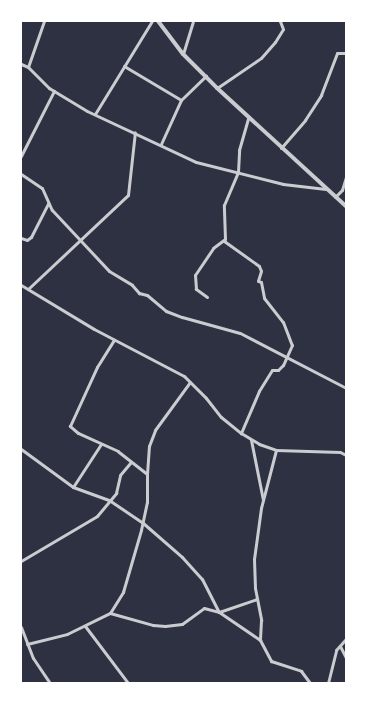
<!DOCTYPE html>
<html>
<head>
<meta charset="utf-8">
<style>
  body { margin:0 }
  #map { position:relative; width:367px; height:704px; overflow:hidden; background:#2d3142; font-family:Merriweather,serif }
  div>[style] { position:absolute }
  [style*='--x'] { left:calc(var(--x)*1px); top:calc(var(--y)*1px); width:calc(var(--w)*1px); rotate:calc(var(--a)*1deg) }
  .minor>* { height:3px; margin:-1.5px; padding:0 1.5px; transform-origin:1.5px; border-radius:1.5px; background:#caccd0 }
  .tertiary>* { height:4px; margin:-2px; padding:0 2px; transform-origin:2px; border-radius:2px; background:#caccd0 }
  span { translate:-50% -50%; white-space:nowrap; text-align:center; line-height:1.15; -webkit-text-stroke:4px #fff; paint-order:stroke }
  .frame { position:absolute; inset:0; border:22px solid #fff; pointer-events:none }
</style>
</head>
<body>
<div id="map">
  <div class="minor">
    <i style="--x:183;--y:54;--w:34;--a:-73"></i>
    <i style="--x:21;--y:64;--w:8;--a:23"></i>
    <i style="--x:28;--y:67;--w:30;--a:45"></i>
    <i style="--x:49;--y:88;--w:44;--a:31.2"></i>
    <i style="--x:87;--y:111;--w:120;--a:25.1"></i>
    <i style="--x:196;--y:162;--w:90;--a:14.2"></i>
    <i style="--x:283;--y:184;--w:43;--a:6.6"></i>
    <i style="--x:124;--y:66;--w:66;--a:30.8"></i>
    <i style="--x:181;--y:100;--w:35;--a:-44"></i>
    <i style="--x:28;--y:67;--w:49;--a:-70.8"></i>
    <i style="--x:217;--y:88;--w:53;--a:-34.3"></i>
    <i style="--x:261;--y:58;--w:21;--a:-49"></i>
    <i style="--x:275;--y:42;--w:15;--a:-58"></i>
    <i style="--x:283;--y:29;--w:9;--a:-111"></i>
    <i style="--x:95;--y:114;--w:109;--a:-58.5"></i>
    <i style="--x:161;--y:144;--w:48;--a:-65.6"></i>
    <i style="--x:281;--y:148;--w:37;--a:-49"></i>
    <i style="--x:305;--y:120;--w:30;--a:-57"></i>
    <i style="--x:321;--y:95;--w:45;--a:-69.1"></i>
    <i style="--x:337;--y:53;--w:9;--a:0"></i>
    <i style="--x:21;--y:156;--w:73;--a:-63.1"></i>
    <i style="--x:21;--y:174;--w:25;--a:34"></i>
    <i style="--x:42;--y:188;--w:24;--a:66"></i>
    <i style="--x:52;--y:210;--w:83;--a:46.9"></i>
    <i style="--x:109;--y:271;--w:27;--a:31"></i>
    <i style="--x:132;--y:285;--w:11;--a:49"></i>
    <i style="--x:139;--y:293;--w:8;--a:14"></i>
    <i style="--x:147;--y:295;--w:25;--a:40"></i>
    <i style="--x:166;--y:311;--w:17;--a:21"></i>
    <i style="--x:182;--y:317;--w:60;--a:15.4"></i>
    <i style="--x:240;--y:333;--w:119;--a:27.4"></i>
    <i style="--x:335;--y:197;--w:10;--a:-45"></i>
    <i style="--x:342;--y:190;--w:14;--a:-73"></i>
    <i style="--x:21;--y:238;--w:6;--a:18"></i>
    <i style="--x:27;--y:240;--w:5;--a:-37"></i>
    <i style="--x:31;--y:237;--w:38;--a:-63"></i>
    <i style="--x:224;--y:241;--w:43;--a:35.5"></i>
    <i style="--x:259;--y:266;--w:5;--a:68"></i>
    <i style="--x:261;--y:271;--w:10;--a:107"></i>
    <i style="--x:258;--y:281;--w:3;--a:18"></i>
    <i style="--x:261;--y:282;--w:16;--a:79"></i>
    <i style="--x:264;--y:298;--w:31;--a:52"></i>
    <i style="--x:283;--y:322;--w:25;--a:69"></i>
    <i style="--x:292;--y:345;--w:22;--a:114"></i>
    <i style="--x:283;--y:365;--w:7;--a:135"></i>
    <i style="--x:278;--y:370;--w:6;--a:180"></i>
    <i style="--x:272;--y:370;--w:25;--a:122"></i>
    <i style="--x:259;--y:391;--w:46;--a:113.2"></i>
    <i style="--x:241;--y:433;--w:21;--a:31"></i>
    <i style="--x:259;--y:444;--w:18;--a:19"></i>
    <i style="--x:276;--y:450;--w:60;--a:104.5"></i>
    <i style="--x:261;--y:508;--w:51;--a:97.8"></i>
    <i style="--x:254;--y:559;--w:29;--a:88"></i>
    <i style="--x:255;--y:588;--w:33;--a:79"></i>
    <i style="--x:261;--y:620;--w:20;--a:93"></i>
    <i style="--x:260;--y:640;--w:24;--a:62"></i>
    <i style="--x:271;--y:661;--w:32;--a:18"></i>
    <i style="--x:301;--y:671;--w:15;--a:53"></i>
    <i style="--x:21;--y:285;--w:85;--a:31.1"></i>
    <i style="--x:94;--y:329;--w:102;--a:27.6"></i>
    <i style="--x:184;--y:376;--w:31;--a:45"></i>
    <i style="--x:206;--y:398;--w:24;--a:52"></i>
    <i style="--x:221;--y:417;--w:26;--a:39"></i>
    <i style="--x:28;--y:289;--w:137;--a:-43.2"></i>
    <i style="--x:128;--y:195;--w:63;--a:-83.7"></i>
    <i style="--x:207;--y:297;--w:14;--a:-144"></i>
    <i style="--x:196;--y:289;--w:14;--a:-94"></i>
    <i style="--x:195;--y:275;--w:32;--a:-56"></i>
    <i style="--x:213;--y:248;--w:15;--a:-37"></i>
    <i style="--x:225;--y:239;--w:34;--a:-92"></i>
    <i style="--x:224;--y:205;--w:36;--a:-67"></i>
    <i style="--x:238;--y:172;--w:22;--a:-87"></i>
    <i style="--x:239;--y:150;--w:33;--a:-74"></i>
    <i style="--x:251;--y:440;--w:61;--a:78.7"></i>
    <i style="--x:21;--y:449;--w:64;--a:36.2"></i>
    <i style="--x:73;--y:487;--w:38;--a:20"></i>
    <i style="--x:109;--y:500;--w:41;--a:34.1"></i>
    <i style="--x:143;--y:523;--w:52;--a:41.1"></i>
    <i style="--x:182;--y:557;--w:30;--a:48"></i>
    <i style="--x:202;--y:579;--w:37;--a:63"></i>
    <i style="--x:219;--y:612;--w:50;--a:34.3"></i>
    <i style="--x:276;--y:450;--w:64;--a:1.8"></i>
    <i style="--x:340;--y:452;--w:7;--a:27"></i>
    <i style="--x:147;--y:474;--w:28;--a:-86"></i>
    <i style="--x:149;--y:446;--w:17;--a:-69"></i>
    <i style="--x:155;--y:430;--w:59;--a:-53.9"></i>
    <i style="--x:73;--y:487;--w:51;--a:-56.9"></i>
    <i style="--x:21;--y:561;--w:88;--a:-30.6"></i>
    <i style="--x:97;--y:516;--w:30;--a:-50"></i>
    <i style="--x:116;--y:493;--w:18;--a:-77"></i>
    <i style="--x:120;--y:475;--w:17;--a:-50"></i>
    <i style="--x:110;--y:613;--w:45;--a:15.6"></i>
    <i style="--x:153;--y:625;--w:12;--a:5"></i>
    <i style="--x:165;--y:626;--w:17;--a:-7"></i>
    <i style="--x:182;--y:624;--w:27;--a:-36"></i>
    <i style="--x:204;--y:608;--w:16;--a:15"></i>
    <i style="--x:219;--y:612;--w:40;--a:-18.9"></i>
    <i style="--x:85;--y:626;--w:71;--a:53"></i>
    <i style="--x:21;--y:627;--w:33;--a:69"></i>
    <i style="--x:33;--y:658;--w:30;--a:56"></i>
    <i style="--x:27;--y:644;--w:41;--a:-14"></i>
    <i style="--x:67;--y:634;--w:48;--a:-26"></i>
    <i style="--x:110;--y:613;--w:25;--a:-58"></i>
    <i style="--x:123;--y:592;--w:65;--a:-73.8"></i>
    <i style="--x:141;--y:530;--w:29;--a:-78"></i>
    <i style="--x:147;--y:502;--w:28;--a:-90"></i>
    <i style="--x:147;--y:474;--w:37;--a:-142"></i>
    <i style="--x:118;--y:451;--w:44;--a:-155.8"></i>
    <i style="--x:78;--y:433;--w:11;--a:-139"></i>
    <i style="--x:70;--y:426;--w:65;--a:-65.4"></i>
    <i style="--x:97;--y:367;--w:32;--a:-58"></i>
    <i style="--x:340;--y:646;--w:13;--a:63"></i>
    <i style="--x:328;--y:683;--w:34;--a:-76"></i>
    <i style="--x:336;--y:650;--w:15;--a:-48"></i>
  </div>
  <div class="tertiary">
    <i style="--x:158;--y:21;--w:41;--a:52.9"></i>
    <i style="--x:183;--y:54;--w:48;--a:45"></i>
    <i style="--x:217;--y:88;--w:175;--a:42.5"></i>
  </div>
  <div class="frame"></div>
</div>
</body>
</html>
